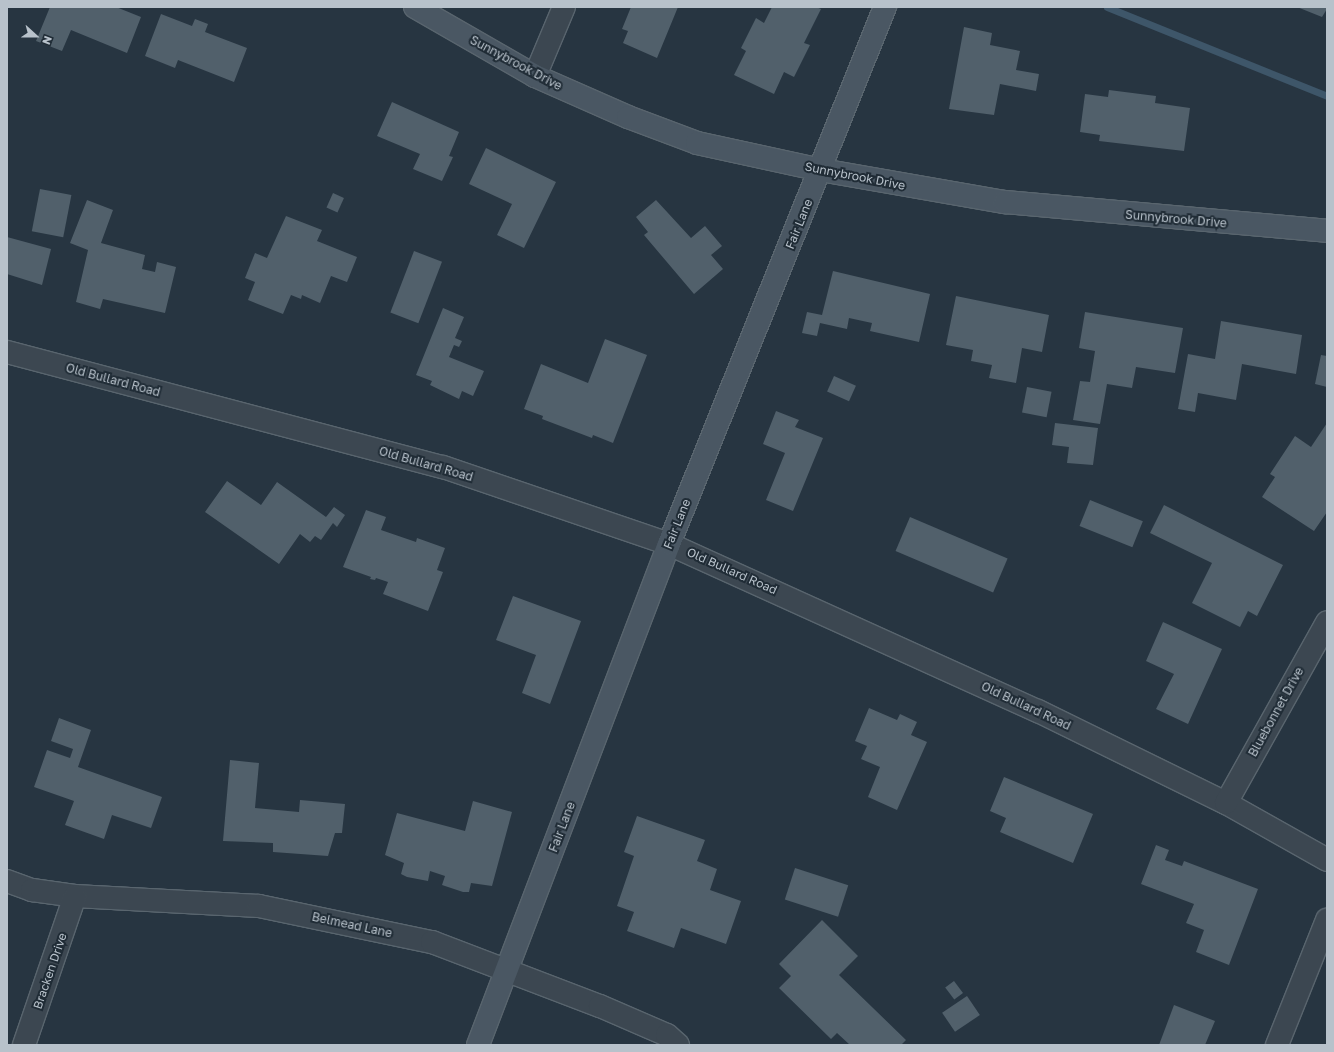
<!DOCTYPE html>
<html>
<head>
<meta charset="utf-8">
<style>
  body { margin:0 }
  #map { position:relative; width:1334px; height:1052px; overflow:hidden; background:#273541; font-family:"Golos Text",sans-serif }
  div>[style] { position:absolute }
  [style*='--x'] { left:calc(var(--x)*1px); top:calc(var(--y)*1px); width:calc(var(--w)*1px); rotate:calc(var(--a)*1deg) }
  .stream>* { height:7px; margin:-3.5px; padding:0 3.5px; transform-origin:3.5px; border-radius:3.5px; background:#3e5669 }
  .building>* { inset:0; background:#51606b; transform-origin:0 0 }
  .roads { filter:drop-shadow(1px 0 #59656e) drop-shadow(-1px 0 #59656e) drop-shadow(0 1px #59656e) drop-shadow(0 -1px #59656e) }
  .street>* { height:22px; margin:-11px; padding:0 11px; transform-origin:11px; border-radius:11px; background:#3c4751 }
  .secondary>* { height:22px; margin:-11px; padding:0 11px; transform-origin:11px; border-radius:11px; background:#4a5763 }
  span { translate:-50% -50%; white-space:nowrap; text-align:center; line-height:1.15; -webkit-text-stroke:4px #202c36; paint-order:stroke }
  .street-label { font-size:12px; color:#b8c2cb }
  .frame { position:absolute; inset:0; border:8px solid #b8c2cb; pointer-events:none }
  .north { position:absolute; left:16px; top:16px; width:40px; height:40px; -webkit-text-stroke:3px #202c36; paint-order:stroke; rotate:111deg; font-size:11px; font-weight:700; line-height:16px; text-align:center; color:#b8c2cb }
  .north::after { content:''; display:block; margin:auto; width:14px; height:18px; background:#b8c2cb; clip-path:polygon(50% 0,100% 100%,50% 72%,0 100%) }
</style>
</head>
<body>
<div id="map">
  <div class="stream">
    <i style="--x:1107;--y:7;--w:237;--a:22"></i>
  </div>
  <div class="building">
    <i style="clip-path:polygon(50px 7px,116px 7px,141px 17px,127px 53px,71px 30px,62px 51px,36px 41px)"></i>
    <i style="clip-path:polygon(631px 7px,678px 7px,657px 58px,623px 43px,628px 31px,622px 29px)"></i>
    <i style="clip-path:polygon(772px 7px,816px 7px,821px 9px,804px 43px,810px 45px,794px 77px,784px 72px,774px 94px,734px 75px,746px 51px,741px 48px,756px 18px,764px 23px)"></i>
    <i style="clip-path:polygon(1297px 7px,1327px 7px,1327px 9px,1322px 17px)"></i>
    <i style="clip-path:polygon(161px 14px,192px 26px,195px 19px,208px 24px,205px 32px,247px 48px,234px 82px,178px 60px,175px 68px,145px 56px)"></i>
    <i style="clip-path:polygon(964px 27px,992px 33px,990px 45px,1020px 51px,1016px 70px,1039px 74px,1036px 91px,1000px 84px,994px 115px,949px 109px)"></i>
    <i style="clip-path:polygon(1109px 90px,1156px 96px,1155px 103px,1190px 108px,1184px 151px,1099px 141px,1100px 135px,1080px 132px,1085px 94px,1108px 97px)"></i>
    <i style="clip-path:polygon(392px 102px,459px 132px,449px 156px,453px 157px,442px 181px,413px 169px,420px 154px,377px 136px)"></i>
    <i style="clip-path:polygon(486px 148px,556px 182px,524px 248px,497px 235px,512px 204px,469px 184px)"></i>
    <i style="left:40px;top:189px;width:32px;height:43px;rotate:11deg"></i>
    <i style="left:333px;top:193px;width:12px;height:16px;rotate:24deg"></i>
    <i style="clip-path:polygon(87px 200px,113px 210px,101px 243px,145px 255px,142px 269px,155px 272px,157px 262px,176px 267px,165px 313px,103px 299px,100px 309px,76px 302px,88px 250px,70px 243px)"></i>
    <i style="clip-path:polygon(656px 200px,691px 238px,705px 226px,722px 246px,711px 255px,723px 269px,694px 294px,644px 235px,648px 232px,636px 217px)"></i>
    <i style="clip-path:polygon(286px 216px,322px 230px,317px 241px,357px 257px,347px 282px,331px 276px,320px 303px,302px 295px,301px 299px,291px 295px,283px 314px,248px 300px,255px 282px,245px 278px,255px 253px,267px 258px)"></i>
    <i style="clip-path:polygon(7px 237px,51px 249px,42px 285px,7px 274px)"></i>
    <i style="left:414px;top:251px;width:30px;height:66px;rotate:21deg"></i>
    <i style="clip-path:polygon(833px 271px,930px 294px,919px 342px,870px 331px,872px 323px,849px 318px,847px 329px,820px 323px,817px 336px,802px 333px,807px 312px,822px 315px)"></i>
    <i style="clip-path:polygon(956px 296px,1049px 315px,1042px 352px,1022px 348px,1016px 383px,989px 378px,992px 365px,971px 361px,973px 350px,946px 345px)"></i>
    <i style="clip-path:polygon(443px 308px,464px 317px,455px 338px,462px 341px,459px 347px,454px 345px,449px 357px,484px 371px,473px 396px,462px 391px,459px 399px,430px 385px,432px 381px,416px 375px)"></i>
    <i style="clip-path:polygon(1085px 312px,1183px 328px,1175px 373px,1136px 367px,1132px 388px,1107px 384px,1100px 424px,1073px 420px,1080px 381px,1090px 382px,1095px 351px,1079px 348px)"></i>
    <i style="clip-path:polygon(1221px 321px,1302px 335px,1296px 374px,1242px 364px,1236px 400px,1198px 393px,1195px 412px,1178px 409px,1188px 354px,1215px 359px)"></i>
    <i style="clip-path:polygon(605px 339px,647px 355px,613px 443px,593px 435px,592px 438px,542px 419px,543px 416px,524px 409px,541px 364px,588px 383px)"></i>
    <i style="clip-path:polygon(1321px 355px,1327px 356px,1327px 387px,1315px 384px)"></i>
    <i style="left:834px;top:376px;width:24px;height:17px;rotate:24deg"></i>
    <i style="left:1027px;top:387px;width:25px;height:26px;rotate:11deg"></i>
    <i style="clip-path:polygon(776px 411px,799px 420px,795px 427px,823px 438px,793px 511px,766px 500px,785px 453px,763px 444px)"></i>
    <i style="clip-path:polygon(1055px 423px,1098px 428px,1093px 465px,1067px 463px,1069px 447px,1052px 445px)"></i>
    <i style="clip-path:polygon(1327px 423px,1327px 512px,1314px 531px,1262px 497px,1275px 477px,1270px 474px,1295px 436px,1311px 447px)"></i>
    <i style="clip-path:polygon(227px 481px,261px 505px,277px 482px,326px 517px,334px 507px,345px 515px,337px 527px,333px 523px,321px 540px,315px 536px,310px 542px,300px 534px,279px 564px,205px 512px)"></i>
    <i style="left:1090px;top:500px;width:57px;height:28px;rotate:22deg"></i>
    <i style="clip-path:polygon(1164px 505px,1283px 565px,1257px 616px,1248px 611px,1240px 627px,1192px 603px,1212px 563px,1150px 533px)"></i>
    <i style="clip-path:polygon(366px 510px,386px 517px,381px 530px,416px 542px,417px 538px,445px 548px,437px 570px,443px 572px,428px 611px,383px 594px,388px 582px,376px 578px,375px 580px,370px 579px,371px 577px,343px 567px)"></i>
    <i style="left:910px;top:517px;width:106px;height:37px;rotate:23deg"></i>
    <i style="clip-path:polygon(513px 596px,581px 621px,550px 704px,522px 693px,536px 655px,496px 640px)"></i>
    <i style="clip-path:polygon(1163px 622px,1222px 649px,1188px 724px,1156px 709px,1174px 674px,1146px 661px)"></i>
    <i style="clip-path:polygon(869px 708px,897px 720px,900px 714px,917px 722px,911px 735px,927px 742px,897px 810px,868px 797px,880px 767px,861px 759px,867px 746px,855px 741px)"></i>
    <i style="clip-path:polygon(59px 718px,91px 730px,78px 767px,162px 797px,151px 828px,112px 815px,104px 839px,65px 825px,74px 801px,34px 787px,47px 750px,70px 758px,73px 749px,51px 741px)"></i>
    <i style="clip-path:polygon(230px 760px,259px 763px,255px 808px,299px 812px,300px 800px,345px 804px,342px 833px,335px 833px,328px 856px,273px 852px,273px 843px,223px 841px)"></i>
    <i style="clip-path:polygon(1004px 777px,1093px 814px,1073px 863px,1000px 832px,1006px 818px,990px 811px)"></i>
    <i style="clip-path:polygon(473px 801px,512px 812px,492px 886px,471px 883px,469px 892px,463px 892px,442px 885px,445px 876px,430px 871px,428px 881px,407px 877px,401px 874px,404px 863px,385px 855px,397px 813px,465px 831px)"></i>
    <i style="clip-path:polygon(637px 816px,705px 840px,697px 861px,717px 869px,710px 890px,741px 901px,726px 944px,681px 928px,674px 948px,627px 931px,634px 912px,617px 906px,634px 856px,624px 852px)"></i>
    <i style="clip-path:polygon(1156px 845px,1169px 850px,1165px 860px,1182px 866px,1184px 861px,1258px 889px,1229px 965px,1196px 952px,1204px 930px,1186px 923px,1194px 904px,1141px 884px)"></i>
    <i style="left:795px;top:868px;width:56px;height:33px;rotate:18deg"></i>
    <i style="clip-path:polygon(822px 920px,858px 956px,839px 975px,906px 1040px,901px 1045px,850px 1045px,837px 1033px,831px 1039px,779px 988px,791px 976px,779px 964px)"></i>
    <i style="left:954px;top:981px;width:15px;height:11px;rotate:53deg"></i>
    <i style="left:967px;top:996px;width:23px;height:30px;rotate:56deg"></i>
    <i style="clip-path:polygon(1174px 1005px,1215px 1021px,1205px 1045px,1159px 1045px)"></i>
  </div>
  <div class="roads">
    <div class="street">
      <i style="--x:535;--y:76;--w:75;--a:-67.2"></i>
      <i style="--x:7;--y:352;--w:451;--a:14.8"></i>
      <i style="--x:443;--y:467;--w:239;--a:18.8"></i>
      <i style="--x:669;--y:544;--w:405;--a:24.4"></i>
      <i style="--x:1038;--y:711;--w:209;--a:26.1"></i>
      <i style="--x:1226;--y:803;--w:116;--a:29.4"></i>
      <i style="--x:1226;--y:803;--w:207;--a:-60.8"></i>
      <i style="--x:7;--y:881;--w:27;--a:20"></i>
      <i style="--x:32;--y:890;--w:43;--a:7.9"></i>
      <i style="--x:75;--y:896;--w:184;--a:3.1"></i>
      <i style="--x:259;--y:906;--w:177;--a:11.8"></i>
      <i style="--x:432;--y:942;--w:180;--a:20.9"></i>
      <i style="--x:600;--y:1006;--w:73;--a:23.4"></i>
      <i style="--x:667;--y:1035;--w:15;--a:42"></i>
      <i style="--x:24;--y:1045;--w:157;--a:-71.1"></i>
      <i style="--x:1277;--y:1045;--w:135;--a:-68.2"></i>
    </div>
    <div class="secondary">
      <i style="--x:415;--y:7;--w:138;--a:29.9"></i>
      <i style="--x:535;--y:76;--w:102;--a:23.8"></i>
      <i style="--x:628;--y:117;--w:74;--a:20.6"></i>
      <i style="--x:697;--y:143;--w:127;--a:12.3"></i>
      <i style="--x:821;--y:170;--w:187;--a:9.9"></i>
      <i style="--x:1005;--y:202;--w:323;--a:5.1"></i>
      <i style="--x:478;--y:1045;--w:536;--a:-69.13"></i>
      <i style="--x:669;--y:544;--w:579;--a:-68.09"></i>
    </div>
  </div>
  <div class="street-label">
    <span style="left:516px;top:63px;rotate:28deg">Sunnybrook Drive</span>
    <span style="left:855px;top:176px;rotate:11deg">Sunnybrook Drive</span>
    <span style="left:1176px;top:219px;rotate:5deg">Sunnybrook Drive</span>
    <span style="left:799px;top:224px;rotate:-68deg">Fair Lane</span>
    <span style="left:113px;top:380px;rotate:15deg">Old Bullard Road</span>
    <span style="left:426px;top:464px;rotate:16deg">Old Bullard Road</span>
    <span style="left:677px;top:524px;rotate:-68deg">Fair Lane</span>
    <span style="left:732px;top:571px;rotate:24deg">Old Bullard Road</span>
    <span style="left:1026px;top:706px;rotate:25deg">Old Bullard Road</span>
    <span style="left:1276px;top:712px;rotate:-61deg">Bluebonnet Drive</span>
    <span style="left:562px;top:827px;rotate:-69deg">Fair Lane</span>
    <span style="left:352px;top:925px;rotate:12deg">Belmead Lane</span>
    <span style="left:50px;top:971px;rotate:-71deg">Bracken Drive</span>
  </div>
  <div class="frame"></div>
  <div class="north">N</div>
</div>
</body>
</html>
